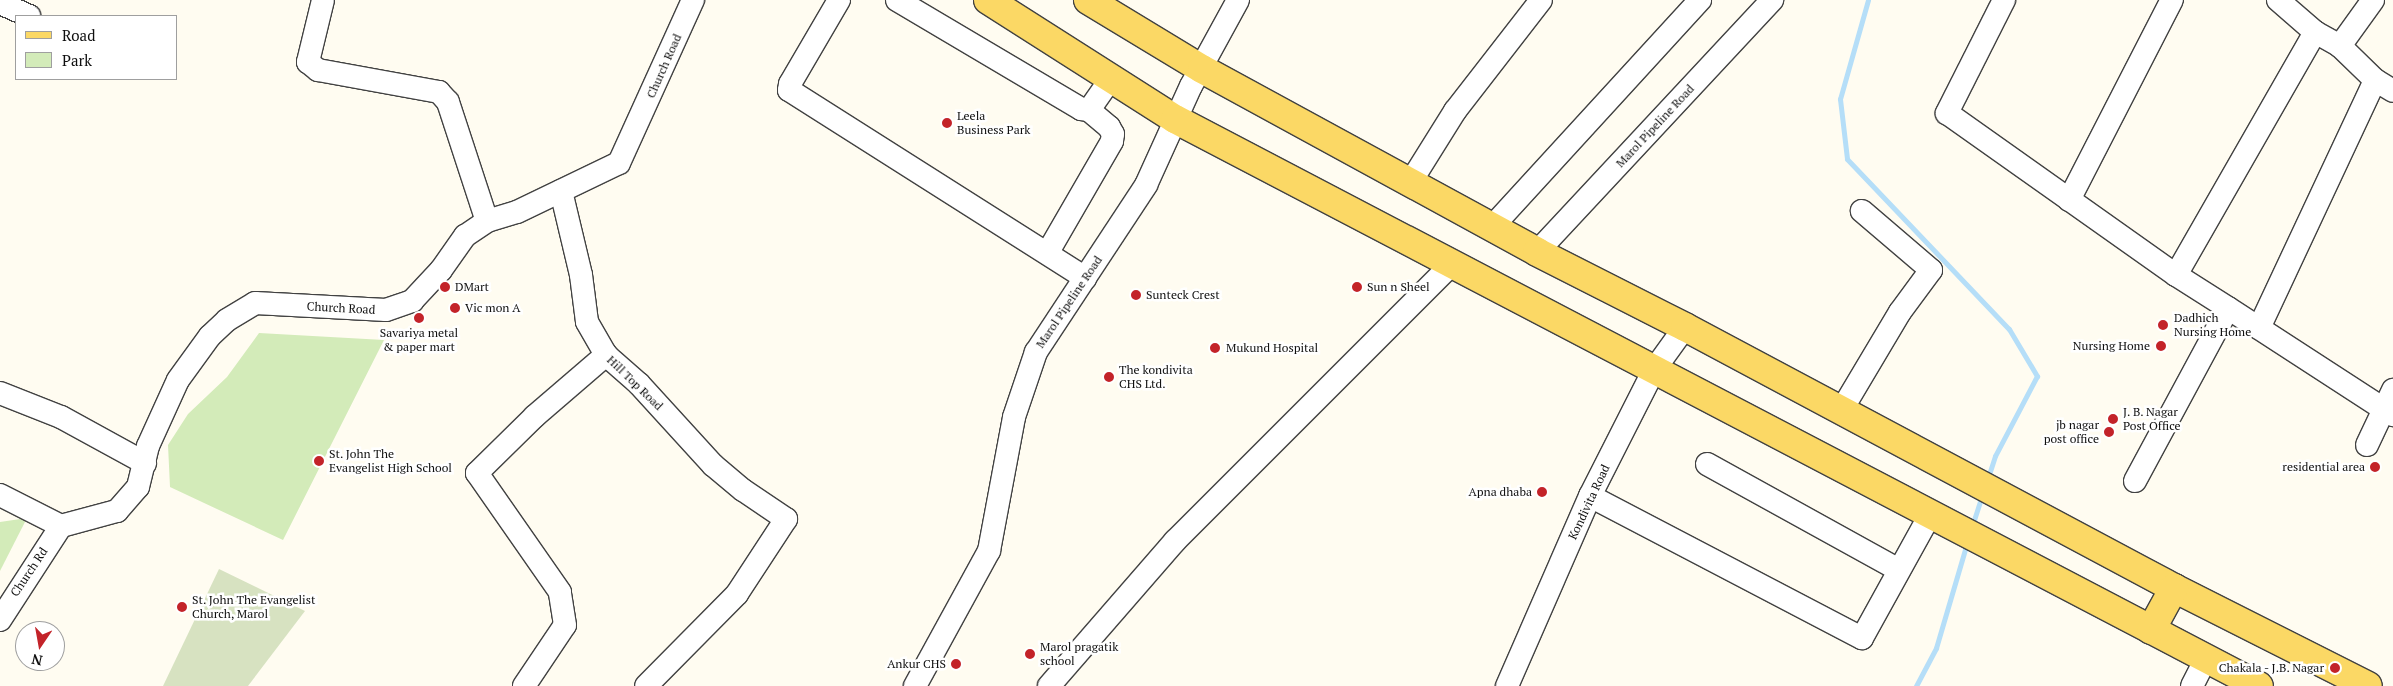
<!DOCTYPE html>
<html>
<head>
<meta charset="utf-8">
<style>
  body { margin:0 }
  #map { position:relative; width:2393px; height:686px; overflow:hidden; background:#fffcf1; font-family:"PT Serif",serif }
  div>[style] { position:absolute }
  [style*='--x'] { left:calc(var(--x)*1px); top:calc(var(--y)*1px); width:calc(var(--w)*1px); rotate:calc(var(--a)*1deg) }
  .green>* { inset:0; background:#d3ebb9 }
  .cemetery>* { inset:0; background:#d7e2c1 }
  .stream>* { height:5px; margin:-2.5px; padding:0 2.5px; transform-origin:2.5px; border-radius:2.5px; background:#b5def8 }
  .roads { filter:drop-shadow(1px 0 #424242) drop-shadow(-1px 0 #424242) drop-shadow(0 1px #424242) drop-shadow(0 -1px #424242) }
  .minor>* { height:22px; margin:-11px; padding:0 11px; transform-origin:11px; border-radius:11px; background:#fff }
  .major>* { height:28px; margin:-14px; padding:0 14px; transform-origin:14px; border-radius:14px; background:#fbd865 }
  .dots>* { width:14px; height:14px; translate:-50% -50%; box-sizing:border-box; border:2px solid #fff; border-radius:50% }
  span { translate:-50% -50%; white-space:nowrap; text-align:center; line-height:1.15; -webkit-text-stroke:5px #fff; paint-order:stroke }
  .street-label { font-size:12px; color:#0f0f0f }
  .poi-label { font-size:12px; color:#0f0f0f }
  .left { translate:0 -50%; text-align:left }
  .right { translate:-100% -50%; text-align:right }
  .legend { position:absolute; left:15px; top:15px; width:162px; height:65px; box-sizing:border-box; background:#fff; border:1px solid #9f9f9f; margin:0; padding:6px 9px; list-style:none; font-size:15px; color:#0f0f0f }
  .legend li { display:flex; align-items:center; gap:10px; height:25px }
  .legend b { width:25px; border:1px solid #9f9f9f }
  .north { position:absolute; left:15px; top:621px; width:50px; height:50px; box-sizing:border-box; background:#fff; border:1px solid #9f9f9f; border-radius:50%; rotate:192deg; font-size:14px; font-weight:700; line-height:20px; text-align:center; color:#0f0f0f }
  .north::after { content:''; display:block; margin:auto; width:18px; height:22px; background:#c32329; clip-path:polygon(50% 0,100% 100%,50% 72%,0 100%) }
</style>
</head>
<body>
<div id="map">
  <div class="green">
    <i style="clip-path:polygon(259px 333px,384px 340px,283px 540px,170px 487px,168px 445px,188px 414px,227px 377px)"></i>
    <i style="clip-path:polygon(27px 518px,0 571px,0 522px)"></i>
  </div>
  <div class="cemetery">
    <i style="clip-path:polygon(219px 569px,305px 611px,248px 686px,163px 686px)"></i>
  </div>
  <div class="stream">
    <i style="--x:1868;--y:0;--w:103;--a:105.8"></i>
    <i style="--x:1840;--y:99;--w:60;--a:83.3"></i>
    <i style="--x:1847;--y:159;--w:235;--a:46.4"></i>
    <i style="--x:2009;--y:329;--w:55;--a:59.2"></i>
    <i style="--x:2037;--y:376;--w:90;--a:117.7"></i>
    <i style="--x:1995;--y:456;--w:25;--a:108"></i>
    <i style="--x:1972;--y:526;--w:33;--a:-72"></i>
    <i style="--x:1916;--y:686;--w:43;--a:-62.2"></i>
    <i style="--x:1936;--y:648;--w:106;--a:-73.6"></i>
  </div>
  <div class="roads">
    <div class="minor">
      <i style="--x:323;--y:0;--w:64;--a:103.6"></i>
      <i style="--x:308;--y:62;--w:13;--a:39"></i>
      <i style="--x:318;--y:70;--w:123;--a:10.3"></i>
      <i style="--x:439;--y:92;--w:13;--a:48"></i>
      <i style="--x:448;--y:102;--w:125;--a:71.9"></i>
      <i style="--x:839;--y:0;--w:97;--a:120.3"></i>
      <i style="--x:790;--y:84;--w:6;--a:99"></i>
      <i style="--x:789;--y:90;--w:351;--a:32.4"></i>
      <i style="--x:897;--y:0;--w:214;--a:30.6"></i>
      <i style="--x:1081;--y:109;--w:8;--a:7"></i>
      <i style="--x:1089;--y:110;--w:39;--a:-55"></i>
      <i style="--x:2004;--y:0;--w:127;--a:116.8"></i>
      <i style="--x:1947;--y:113;--w:281;--a:35.3"></i>
      <i style="--x:2278;--y:0;--w:49;--a:40.9"></i>
      <i style="--x:2373;--y:0;--w:57;--a:125.7"></i>
      <i style="--x:2340;--y:46;--w:49;--a:44.2"></i>
      <i style="--x:2375;--y:80;--w:21;--a:31"></i>
      <i style="--x:0;--y:3;--w:32;--a:24"></i>
      <i style="--x:1410;--y:183;--w:85;--a:-58"></i>
      <i style="--x:1455;--y:111;--w:140;--a:-52.2"></i>
      <i style="--x:561;--y:191;--w:86;--a:76.6"></i>
      <i style="--x:581;--y:275;--w:47;--a:82.7"></i>
      <i style="--x:587;--y:322;--w:38;--a:60"></i>
      <i style="--x:606;--y:355;--w:44;--a:41.3"></i>
      <i style="--x:639;--y:384;--w:110;--a:47.6"></i>
      <i style="--x:713;--y:465;--w:39;--a:40"></i>
      <i style="--x:743;--y:490;--w:52;--a:34"></i>
      <i style="--x:786;--y:519;--w:90;--a:123.2"></i>
      <i style="--x:737;--y:594;--w:129;--a:134.7"></i>
      <i style="--x:2069;--y:200;--w:225;--a:-62.8"></i>
      <i style="--x:1492;--y:227;--w:308;--a:-47.5"></i>
      <i style="--x:1048;--y:252;--w:128;--a:-60"></i>
      <i style="--x:1112;--y:141;--w:7;--a:-82"></i>
      <i style="--x:1113;--y:134;--w:8;--a:-120"></i>
      <i style="--x:1109;--y:127;--w:26;--a:-140"></i>
      <i style="--x:1537;--y:252;--w:345;--a:-47"></i>
      <i style="--x:2228;--y:308;--w:197;--a:33"></i>
      <i style="--x:2259;--y:328;--w:274;--a:-64.9"></i>
      <i style="--x:0;--y:393;--w:66;--a:21.5"></i>
      <i style="--x:61;--y:417;--w:96;--a:28.7"></i>
      <i style="--x:1841;--y:411;--w:115;--a:-59.2"></i>
      <i style="--x:1900;--y:312;--w:52;--a:-53.6"></i>
      <i style="--x:1931;--y:270;--w:91;--a:-139.5"></i>
      <i style="--x:2367;--y:445;--w:61;--a:-64.7"></i>
      <i style="--x:1707;--y:464;--w:219;--a:28.9"></i>
      <i style="--x:2135;--y:481;--w:196;--a:-61.7"></i>
      <i style="--x:2228;--y:308;--w:62;--a:-147.6"></i>
      <i style="--x:2176;--y:275;--w:280;--a:-60.2"></i>
      <i style="--x:2315;--y:32;--w:29;--a:29"></i>
      <i style="--x:0;--y:495;--w:68;--a:26.9"></i>
      <i style="--x:1590;--y:496;--w:307;--a:27.6"></i>
      <i style="--x:1862;--y:638;--w:141;--a:-61.1"></i>
      <i style="--x:61;--y:526;--w:58;--a:-15"></i>
      <i style="--x:117;--y:511;--w:32;--a:-49"></i>
      <i style="--x:138;--y:487;--w:42;--a:-76.3"></i>
      <i style="--x:148;--y:446;--w:72;--a:-65.6"></i>
      <i style="--x:178;--y:380;--w:54;--a:-54"></i>
      <i style="--x:210;--y:336;--w:23;--a:-43"></i>
      <i style="--x:227;--y:320;--w:33;--a:-31"></i>
      <i style="--x:255;--y:303;--w:131;--a:3.1"></i>
      <i style="--x:386;--y:310;--w:28;--a:-19"></i>
      <i style="--x:412;--y:301;--w:42;--a:-46.9"></i>
      <i style="--x:441;--y:270;--w:42;--a:-54.8"></i>
      <i style="--x:465;--y:236;--w:27;--a:-34"></i>
      <i style="--x:487;--y:221;--w:31;--a:-17"></i>
      <i style="--x:517;--y:212;--w:113;--a:-25.7"></i>
      <i style="--x:619;--y:163;--w:179;--a:-65.6"></i>
      <i style="--x:0;--y:620;--w:112;--a:-57"></i>
      <i style="--x:524;--y:686;--w:73;--a:-56.1"></i>
      <i style="--x:565;--y:625;--w:33;--a:-99"></i>
      <i style="--x:560;--y:592;--w:145;--a:-124.9"></i>
      <i style="--x:477;--y:473;--w:81;--a:-44.5"></i>
      <i style="--x:535;--y:416;--w:94;--a:-40.7"></i>
      <i style="--x:915;--y:686;--w:154;--a:-61.3"></i>
      <i style="--x:989;--y:551;--w:136;--a:-79.4"></i>
      <i style="--x:1014;--y:417;--w:69;--a:-71.3"></i>
      <i style="--x:1036;--y:352;--w:200;--a:-56.6"></i>
      <i style="--x:1146;--y:185;--w:109;--a:-65.6"></i>
      <i style="--x:1191;--y:86;--w:98;--a:-61.3"></i>
      <i style="--x:1049;--y:686;--w:192;--a:-49"></i>
      <i style="--x:1175;--y:541;--w:392;--a:-45"></i>
      <i style="--x:1507;--y:686;--w:207;--a:-66.4"></i>
      <i style="--x:1590;--y:496;--w:141;--a:-63.1"></i>
      <i style="--x:1654;--y:370;--w:53;--a:-54.2"></i>
      <i style="--x:2192;--y:686;--w:31;--a:-63"></i>
    </div>
    <div class="major">
      <i style="--x:988;--y:0;--w:222;--a:32.5"></i>
      <i style="--x:1175;--y:119;--w:1223;--a:27.61"></i>
      <i style="--x:1088;--y:0;--w:133;--a:31.2"></i>
      <i style="--x:1202;--y:69;--w:382;--a:28.6"></i>
      <i style="--x:1537;--y:252;--w:166;--a:26.9"></i>
      <i style="--x:1685;--y:327;--w:554;--a:28.09"></i>
      <i style="--x:2174;--y:588;--w:217;--a:26.8"></i>
      <i style="--x:2151;--y:630;--w:48;--a:-61.3"></i>
    </div>
  </div>
  <div class="dots">
    <i style="left:947px;top:123px;background:#c32329"></i>
    <i style="left:445px;top:287px;background:#c32329"></i>
    <i style="left:1357px;top:287px;background:#c32329"></i>
    <i style="left:1136px;top:295px;background:#c32329"></i>
    <i style="left:455px;top:308px;background:#c32329"></i>
    <i style="left:419px;top:318px;background:#c32329"></i>
    <i style="left:2163px;top:325px;background:#c32329"></i>
    <i style="left:2161px;top:346px;background:#c32329"></i>
    <i style="left:1215px;top:348px;background:#c32329"></i>
    <i style="left:1109px;top:377px;background:#c32329"></i>
    <i style="left:2113px;top:419px;background:#c32329"></i>
    <i style="left:2109px;top:432px;background:#c32329"></i>
    <i style="left:319px;top:461px;background:#c32329"></i>
    <i style="left:2375px;top:467px;background:#c32329"></i>
    <i style="left:1542px;top:492px;background:#c32329"></i>
    <i style="left:182px;top:607px;background:#c32329"></i>
    <i style="left:1030px;top:654px;background:#c32329"></i>
    <i style="left:956px;top:664px;background:#c32329"></i>
    <i style="left:2335px;top:668px;background:#c32329"></i>
  </div>
  <div class="street-label">
    <span style="left:664px;top:66px;rotate:-66deg">Church Road</span>
    <span style="left:1655px;top:126px;rotate:-47deg">Marol Pipeline Road</span>
    <span style="left:1069px;top:302px;rotate:-56deg">Marol Pipeline Road</span>
    <span style="left:341px;top:308px;rotate:3deg">Church Road</span>
    <span style="left:635px;top:383px;rotate:44deg">Hill Top Road</span>
    <span style="left:1589px;top:502px;rotate:-65deg">Kondivita Road</span>
    <span style="left:29px;top:572px;rotate:-56deg">Church Rd</span>
  </div>
  <div class="poi-label">
    <span class="left" style="left:957px;top:123px">Leela<br>Business Park</span>
    <span class="left" style="left:455px;top:287px">DMart</span>
    <span class="left" style="left:1367px;top:287px">Sun n Sheel</span>
    <span class="left" style="left:1146px;top:295px">Sunteck Crest</span>
    <span class="left" style="left:465px;top:308px">Vic mon A</span>
    <span class="left" style="left:2174px;top:325px">Dadhich<br>Nursing Home</span>
    <span style="left:419px;top:340px">Savariya metal<br>&amp; paper mart</span>
    <span class="right" style="left:2150px;top:346px">Nursing Home</span>
    <span class="left" style="left:1226px;top:348px">Mukund Hospital</span>
    <span class="left" style="left:1119px;top:377px">The kondivita<br>CHS Ltd.</span>
    <span class="left" style="left:2123px;top:419px">J. B. Nagar<br>Post Office</span>
    <span class="right" style="left:2099px;top:432px">jb nagar<br>post office</span>
    <span class="left" style="left:329px;top:461px">St. John The<br>Evangelist High School</span>
    <span class="right" style="left:2365px;top:467px">residential area</span>
    <span class="right" style="left:1532px;top:492px">Apna dhaba</span>
    <span class="left" style="left:192px;top:607px">St. John The Evangelist<br>Church, Marol</span>
    <span class="left" style="left:1040px;top:654px">Marol pragatik<br>school</span>
    <span class="right" style="left:946px;top:664px">Ankur CHS</span>
    <span class="right" style="left:2324px;top:668px">Chakala - J.B. Nagar</span>
  </div>
  <ul class="legend">
  <li><b style="height:6px;background:#fbd865"></b>Road</li>
  <li><b style="height:14px;background:#d3ebb9"></b>Park</li>
  </ul>
  <div class="north">N</div>
</div>
</body>
</html>
